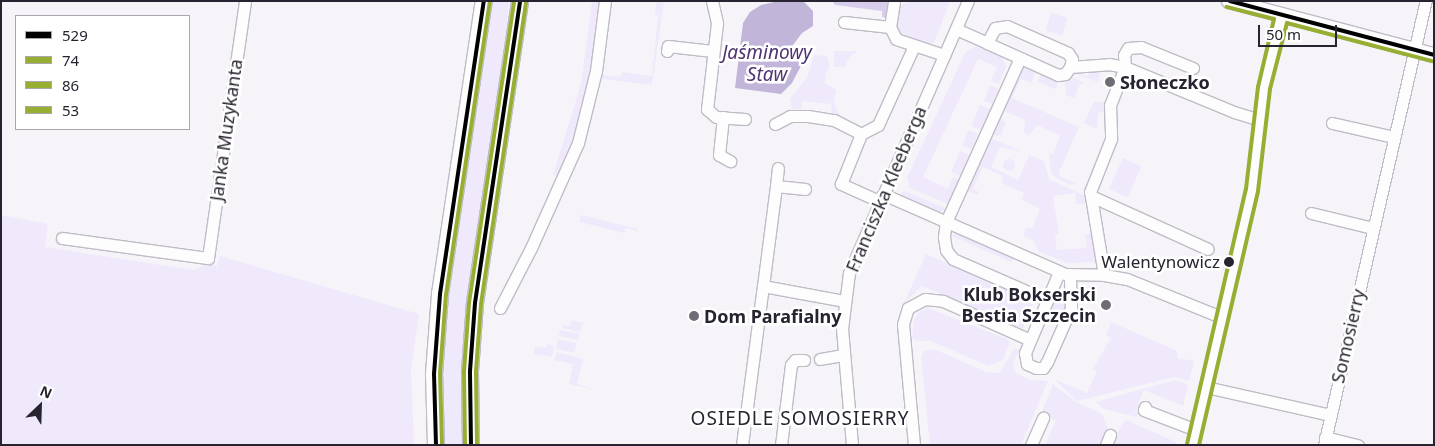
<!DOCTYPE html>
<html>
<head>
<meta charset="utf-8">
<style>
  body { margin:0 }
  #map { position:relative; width:1435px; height:446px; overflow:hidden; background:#f6f4f9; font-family:"Noto Sans",sans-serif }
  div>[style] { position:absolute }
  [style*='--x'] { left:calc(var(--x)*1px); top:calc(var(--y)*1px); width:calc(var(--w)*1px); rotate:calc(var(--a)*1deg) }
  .green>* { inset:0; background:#efe9fb; transform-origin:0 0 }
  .round { border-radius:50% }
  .forest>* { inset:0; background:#d8ceec }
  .water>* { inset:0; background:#c2b5da }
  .roads { filter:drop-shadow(1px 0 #bfbcc5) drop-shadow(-1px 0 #bfbcc5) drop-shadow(0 1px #bfbcc5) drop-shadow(0 -1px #bfbcc5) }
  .minor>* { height:11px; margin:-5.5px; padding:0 5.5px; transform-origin:5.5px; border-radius:5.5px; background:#fefdfe }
  .tertiary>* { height:14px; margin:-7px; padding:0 7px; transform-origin:7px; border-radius:7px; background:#fefdfe }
  .secondary>* { height:16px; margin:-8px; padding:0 8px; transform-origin:8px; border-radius:8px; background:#fefdfe }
  .bus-1>* { height:4px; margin:-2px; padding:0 2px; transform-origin:2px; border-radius:2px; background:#000 }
  .bus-2>* { height:4px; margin:-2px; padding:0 2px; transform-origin:2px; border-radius:2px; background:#96ae31 }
  .bus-3>* { height:4px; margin:-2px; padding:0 2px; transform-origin:2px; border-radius:2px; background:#96ae31 }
  .bus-4>* { height:4px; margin:-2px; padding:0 2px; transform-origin:2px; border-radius:2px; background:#96ae31 }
  .dots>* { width:14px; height:14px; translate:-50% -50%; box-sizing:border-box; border:2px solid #fff; border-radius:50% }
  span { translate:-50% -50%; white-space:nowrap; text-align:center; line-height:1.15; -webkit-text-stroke:5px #fff; paint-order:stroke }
  .bus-label { font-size:17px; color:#282330 }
  .right { translate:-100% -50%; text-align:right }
  .poi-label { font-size:18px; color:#282330; font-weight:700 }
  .left { translate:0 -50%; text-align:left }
  .street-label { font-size:18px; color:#282330 }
  .water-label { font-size:19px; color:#4e3473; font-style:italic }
  .neighbourhood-label { font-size:19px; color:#282330; letter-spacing:1px }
  .frame { position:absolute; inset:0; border:2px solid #282330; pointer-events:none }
  .legend { position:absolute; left:15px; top:15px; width:175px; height:115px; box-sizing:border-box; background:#fff; border:1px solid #a9a7ac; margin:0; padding:6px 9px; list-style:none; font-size:15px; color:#282330 }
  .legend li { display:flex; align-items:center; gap:10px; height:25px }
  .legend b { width:25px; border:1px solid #a9a7ac }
  .north { position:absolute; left:15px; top:381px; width:50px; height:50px; -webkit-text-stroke:4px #fff; paint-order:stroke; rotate:24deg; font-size:14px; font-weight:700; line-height:20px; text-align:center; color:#282330 }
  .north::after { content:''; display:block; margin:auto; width:18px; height:22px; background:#282330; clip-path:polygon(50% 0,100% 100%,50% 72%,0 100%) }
  .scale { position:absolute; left:1258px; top:25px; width:79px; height:22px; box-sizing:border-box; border:2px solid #282330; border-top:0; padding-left:6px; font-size:15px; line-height:18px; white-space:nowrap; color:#282330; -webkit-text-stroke:4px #fff; paint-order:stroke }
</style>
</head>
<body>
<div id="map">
  <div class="green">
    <i style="clip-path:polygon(490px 1px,509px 1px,466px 445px,443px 445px,443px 326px)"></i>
    <i style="clip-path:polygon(592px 1px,599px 1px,589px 83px,573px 147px,559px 176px,553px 175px,581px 84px)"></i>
    <i style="clip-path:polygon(656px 1px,664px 1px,652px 85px,602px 79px,602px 75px,621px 77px,622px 72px,652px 76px,658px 16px,655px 15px)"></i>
    <i style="clip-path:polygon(910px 1px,950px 1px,934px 43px,925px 43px,897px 31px,898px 7px)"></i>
    <i style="left:1051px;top:13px;width:17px;height:18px;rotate:17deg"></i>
    <i style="clip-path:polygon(977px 46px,1002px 57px,1006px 67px,999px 84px,991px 81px,997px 67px,978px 59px,923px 177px,948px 189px,953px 177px,959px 180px,948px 204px,910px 188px,907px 178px,966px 51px)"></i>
    <i style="clip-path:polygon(834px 51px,858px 51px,849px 57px,845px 67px,834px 67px)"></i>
    <i style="clip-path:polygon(814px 55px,827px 56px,830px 67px,826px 72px,825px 83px,836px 90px,834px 104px,840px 115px,832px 114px,831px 104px,802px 101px,801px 110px,792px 109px,790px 99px,807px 77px)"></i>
    <i style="clip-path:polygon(1022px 64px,1036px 71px,1031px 83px,1021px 79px,1012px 98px,1079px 127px,1059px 172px,1060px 177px,1077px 183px,1069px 185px,1051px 174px,1049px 153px,1053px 155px,1060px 135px,1037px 125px,1029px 135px,1024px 133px,1025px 120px,1001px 110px)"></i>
    <i style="clip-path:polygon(1092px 68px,1101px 71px,1098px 82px,1075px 74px,1088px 76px)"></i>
    <i style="left:1041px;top:74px;width:19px;height:8px;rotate:25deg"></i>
    <i style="clip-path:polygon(1074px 78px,1085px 83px,1080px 84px,1074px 98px,1066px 95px,1065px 82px)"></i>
    <i style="left:990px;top:85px;width:9px;height:17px;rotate:21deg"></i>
    <i style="clip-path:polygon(1094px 101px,1106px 103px,1106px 111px,1098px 113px,1097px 129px,1084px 123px)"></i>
    <i style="left:980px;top:105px;width:11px;height:23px;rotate:22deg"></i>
    <i style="clip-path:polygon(998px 118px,1006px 122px,1001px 135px,997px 136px,991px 134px)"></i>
    <i style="left:969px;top:130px;width:10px;height:17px;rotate:24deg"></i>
    <i style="clip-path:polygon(989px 138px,1024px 152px,1000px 147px,991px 167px,1018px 180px,1029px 155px,1044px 161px,1049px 179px,1085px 196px,1085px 204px,1076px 204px,1075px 193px,1053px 196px,1059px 234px,1055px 235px,1057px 250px,1087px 248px,1085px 235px,1092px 233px,1095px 262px,1068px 263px,1039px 252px,1034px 241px,1023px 236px,1026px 227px,1032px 228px,1040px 209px,1022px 200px,1024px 193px,1002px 183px,1003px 176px,983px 167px,973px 189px,979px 192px,977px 195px,965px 190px)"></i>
    <i style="left:960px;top:151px;width:11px;height:23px;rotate:22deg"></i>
    <i style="left:1123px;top:158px;width:20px;height:34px;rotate:24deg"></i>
    <i class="round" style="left:1003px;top:159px;width:12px;height:12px"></i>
    <i style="clip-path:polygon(905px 191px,947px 209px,939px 212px,899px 194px)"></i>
    <i style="clip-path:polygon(1px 215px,48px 224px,45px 247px,193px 270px,208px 264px,217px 266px,220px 256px,419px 314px,411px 370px,414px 445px,1px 445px)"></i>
    <i style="clip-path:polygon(581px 215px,638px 229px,637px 231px,626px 228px,624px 233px,579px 222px)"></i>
    <i style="clip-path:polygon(958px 230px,1016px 257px,1011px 262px,952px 236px)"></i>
    <i style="clip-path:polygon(926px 254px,1029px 299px,1033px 302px,1023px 329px,922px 286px,904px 303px)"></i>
    <i style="clip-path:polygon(1064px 288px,1068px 291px,1064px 315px,1059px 319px,1047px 314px,1055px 297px)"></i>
    <i style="clip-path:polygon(928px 308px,1007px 339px,1010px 342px,1003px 360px,988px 366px,931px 341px,916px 341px,912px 337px,914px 320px,919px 312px)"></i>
    <i style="clip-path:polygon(572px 320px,583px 323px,580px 332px,562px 328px,563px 325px,570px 326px)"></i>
    <i style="clip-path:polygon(1111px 322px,1177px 351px,1178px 358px,1194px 361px,1189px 381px,1174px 377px,1077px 401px,1054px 379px,1087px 393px,1097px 371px,1093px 369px,1111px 338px,1106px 335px)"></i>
    <i style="left:560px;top:330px;width:20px;height:6px;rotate:11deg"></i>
    <i style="left:558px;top:339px;width:19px;height:10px;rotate:12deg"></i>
    <i style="clip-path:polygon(547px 344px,554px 346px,552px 357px,534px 354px,535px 346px,546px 348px)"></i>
    <i style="clip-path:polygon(1014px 348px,1019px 350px,1013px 364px,1016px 373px,1030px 380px,1048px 381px,1021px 445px,930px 445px,921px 357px,924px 351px,934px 349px,986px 372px,1000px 373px)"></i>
    <i style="clip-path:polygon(556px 352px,583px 359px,577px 384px,596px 390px,569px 384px,573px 364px,554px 360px)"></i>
    <i style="clip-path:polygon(1176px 380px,1188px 385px,1183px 406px,1144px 390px,1138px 404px,1143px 407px,1137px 417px,1104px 409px,1095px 402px)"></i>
    <i style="clip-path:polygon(1053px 384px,1076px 402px,1102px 414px,1109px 433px,1104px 445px,1045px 445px,1056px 420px,1041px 414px)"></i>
    <i style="clip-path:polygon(1126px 420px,1176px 442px,1175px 445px,1109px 445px)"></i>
  </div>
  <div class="forest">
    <i style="clip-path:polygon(832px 1px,884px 1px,891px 4px,887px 18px,882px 17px,882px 11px,835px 5px)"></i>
  </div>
  <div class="water">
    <i style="clip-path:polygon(779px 1px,803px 1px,813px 11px,813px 26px,802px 33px,793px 45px,796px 57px,803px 62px,792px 83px,781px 94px,735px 88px,743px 23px,750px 12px,761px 5px)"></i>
  </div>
  <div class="roads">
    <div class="minor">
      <i style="--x:712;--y:1;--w:23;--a:77"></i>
      <i style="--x:717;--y:23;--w:87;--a:96.6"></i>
      <i style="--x:707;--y:109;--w:12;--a:42"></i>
      <i style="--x:716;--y:117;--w:29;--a:4"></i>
      <i style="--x:844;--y:22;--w:46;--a:6.2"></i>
      <i style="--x:890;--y:27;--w:13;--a:63"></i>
      <i style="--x:896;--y:39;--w:51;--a:18.4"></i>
      <i style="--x:890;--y:27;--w:26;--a:-81"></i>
      <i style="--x:956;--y:29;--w:34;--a:24"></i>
      <i style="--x:987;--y:43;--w:17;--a:-62"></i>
      <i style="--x:995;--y:28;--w:12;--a:-9"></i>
      <i style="--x:1007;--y:26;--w:67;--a:23.9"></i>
      <i style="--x:1068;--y:53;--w:7;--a:56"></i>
      <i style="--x:1072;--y:59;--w:8;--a:104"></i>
      <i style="--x:987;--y:43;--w:78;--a:24.3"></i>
      <i style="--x:1058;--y:75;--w:7;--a:-8"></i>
      <i style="--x:1065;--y:74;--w:9;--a:-54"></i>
      <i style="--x:1070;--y:67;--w:39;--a:-4"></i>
      <i style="--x:1109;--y:64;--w:16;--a:11"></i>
      <i style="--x:1125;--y:67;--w:118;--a:22.4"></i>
      <i style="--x:1234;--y:112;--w:28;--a:17"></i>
      <i style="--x:667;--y:51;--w:5;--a:-79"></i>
      <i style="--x:668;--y:46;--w:45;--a:6.3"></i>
      <i style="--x:1020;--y:58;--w:180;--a:114.3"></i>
      <i style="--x:946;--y:222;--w:15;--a:98"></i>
      <i style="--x:944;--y:237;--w:13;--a:81"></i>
      <i style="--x:946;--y:250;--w:11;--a:52"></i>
      <i style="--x:953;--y:259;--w:103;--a:23.6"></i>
      <i style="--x:1193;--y:68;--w:56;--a:-158"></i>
      <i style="--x:1141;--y:47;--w:13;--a:176"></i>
      <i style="--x:1128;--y:48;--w:8;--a:120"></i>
      <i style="--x:1124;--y:55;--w:12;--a:85"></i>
      <i style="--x:1125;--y:67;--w:41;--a:111.5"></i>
      <i style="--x:1110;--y:105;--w:34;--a:88"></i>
      <i style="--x:1111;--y:139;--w:57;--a:111.6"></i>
      <i style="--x:1090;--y:192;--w:4;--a:76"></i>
      <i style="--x:1091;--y:196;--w:128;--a:24.4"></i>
      <i style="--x:723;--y:117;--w:38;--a:96"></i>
      <i style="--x:719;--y:155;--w:13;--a:29"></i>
      <i style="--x:1332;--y:123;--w:64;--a:12.7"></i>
      <i style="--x:775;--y:124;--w:17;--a:-28"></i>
      <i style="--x:790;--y:116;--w:18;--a:0"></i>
      <i style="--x:808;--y:116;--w:26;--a:9"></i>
      <i style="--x:834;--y:120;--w:30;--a:27"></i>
      <i style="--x:776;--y:186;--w:18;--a:-84"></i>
      <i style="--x:805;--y:189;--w:29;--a:-174"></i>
      <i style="--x:776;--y:186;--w:101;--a:97.4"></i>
      <i style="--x:763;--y:286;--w:82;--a:10.5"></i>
      <i style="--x:883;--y:194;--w:199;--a:23.7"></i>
      <i style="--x:1065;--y:274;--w:39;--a:1"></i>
      <i style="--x:1104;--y:275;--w:23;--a:10"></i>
      <i style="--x:1127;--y:279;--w:101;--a:22"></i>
      <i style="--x:1091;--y:196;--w:80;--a:80.7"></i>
      <i style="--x:879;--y:201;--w:42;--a:-155.9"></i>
      <i style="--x:841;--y:184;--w:54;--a:-68.2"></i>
      <i style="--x:861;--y:134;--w:19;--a:-28"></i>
      <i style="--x:878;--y:125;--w:87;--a:-65.5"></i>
      <i style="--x:1311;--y:213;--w:64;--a:13.6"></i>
      <i style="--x:62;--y:238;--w:147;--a:7.8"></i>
      <i style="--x:208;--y:258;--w:260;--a:-81.8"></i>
      <i style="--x:1059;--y:272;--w:88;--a:112.8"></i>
      <i style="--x:1025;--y:353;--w:11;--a:80"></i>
      <i style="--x:1027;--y:364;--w:10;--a:24"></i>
      <i style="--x:1036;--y:368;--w:7;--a:0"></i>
      <i style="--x:1043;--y:368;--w:7;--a:-56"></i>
      <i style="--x:1047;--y:362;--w:59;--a:-66"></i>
      <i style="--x:1071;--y:308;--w:32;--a:-92"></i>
      <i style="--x:500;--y:308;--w:68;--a:-62.7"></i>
      <i style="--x:531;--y:248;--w:115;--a:-65.9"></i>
      <i style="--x:578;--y:143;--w:74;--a:-76"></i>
      <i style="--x:596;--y:71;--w:71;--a:-82.7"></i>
      <i style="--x:820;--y:359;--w:23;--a:-10"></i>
      <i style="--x:1206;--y:387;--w:127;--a:12.7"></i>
      <i style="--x:1145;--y:407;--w:3;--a:108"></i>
      <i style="--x:1144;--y:410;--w:56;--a:21"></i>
      <i style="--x:1325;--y:437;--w:34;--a:14"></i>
      <i style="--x:742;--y:445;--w:160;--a:-82.5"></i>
      <i style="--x:781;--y:445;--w:81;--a:-82.9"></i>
      <i style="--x:791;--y:365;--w:6;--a:-51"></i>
      <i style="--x:795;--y:360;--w:9;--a:0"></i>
      <i style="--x:852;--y:445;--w:116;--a:-94.9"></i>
      <i style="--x:842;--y:329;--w:56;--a:-82.9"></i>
      <i style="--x:849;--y:273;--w:297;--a:-66.4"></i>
      <i style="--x:914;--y:445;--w:121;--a:-95.2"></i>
      <i style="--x:903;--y:324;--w:17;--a:-73"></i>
      <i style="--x:908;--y:308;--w:19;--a:-28"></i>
      <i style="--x:925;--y:299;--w:18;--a:6"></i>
      <i style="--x:943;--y:301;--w:95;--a:24.1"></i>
      <i style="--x:1031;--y:445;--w:30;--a:-66"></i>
      <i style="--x:1106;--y:445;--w:11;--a:-68"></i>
      <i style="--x:1193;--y:445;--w:262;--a:-77"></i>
      <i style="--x:1252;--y:190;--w:103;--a:-83.3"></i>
      <i style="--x:1264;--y:88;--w:75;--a:-76.1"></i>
      <i style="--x:1324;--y:445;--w:456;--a:-77.1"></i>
    </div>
    <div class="tertiary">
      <i style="--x:1229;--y:1;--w:212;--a:14.8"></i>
    </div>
    <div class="secondary">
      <i style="--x:436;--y:445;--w:71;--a:-91.6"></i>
      <i style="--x:434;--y:374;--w:80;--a:-85.7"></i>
      <i style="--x:440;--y:294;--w:296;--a:-81.5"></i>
      <i style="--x:471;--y:445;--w:74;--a:-90.8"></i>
      <i style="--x:470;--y:371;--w:68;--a:-85.8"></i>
      <i style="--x:475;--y:303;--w:305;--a:-81.5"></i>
    </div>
  </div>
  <div class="bus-1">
    <i style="--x:1230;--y:1;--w:211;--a:14.8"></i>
    <i style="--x:436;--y:445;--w:71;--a:-91.6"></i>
    <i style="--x:434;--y:374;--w:80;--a:-85.7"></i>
    <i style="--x:440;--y:294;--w:296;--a:-81.5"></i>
    <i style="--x:471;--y:445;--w:74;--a:-90.8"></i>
    <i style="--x:470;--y:371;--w:68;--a:-85.8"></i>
    <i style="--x:475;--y:303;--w:305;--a:-81.5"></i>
  </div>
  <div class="bus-2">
    <i style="--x:442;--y:445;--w:71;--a:-91.6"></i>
    <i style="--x:440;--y:374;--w:79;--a:-85.7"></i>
    <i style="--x:446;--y:295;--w:296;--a:-81.5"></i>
    <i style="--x:477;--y:445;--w:74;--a:-90.8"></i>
    <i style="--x:476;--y:371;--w:67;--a:-85.7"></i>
    <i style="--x:481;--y:304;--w:305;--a:-81.5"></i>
  </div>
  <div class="bus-3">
    <i style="--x:1187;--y:444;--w:262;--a:-77"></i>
    <i style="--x:1246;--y:189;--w:103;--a:-83.3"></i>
    <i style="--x:1258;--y:87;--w:70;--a:-76.8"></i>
    <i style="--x:1274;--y:19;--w:49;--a:-165.7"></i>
    <i style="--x:465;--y:445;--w:74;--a:-90.8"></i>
    <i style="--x:464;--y:371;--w:68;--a:-85.8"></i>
    <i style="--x:469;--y:303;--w:305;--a:-81.5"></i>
  </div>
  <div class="bus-4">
    <i style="--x:1199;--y:445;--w:261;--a:-76.9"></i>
    <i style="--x:1258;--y:191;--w:103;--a:-83.3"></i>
    <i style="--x:1270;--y:89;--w:68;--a:-75.6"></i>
    <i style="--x:1287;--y:23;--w:150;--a:14.7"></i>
  </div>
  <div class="dots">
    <i style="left:1110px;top:82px;background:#706c76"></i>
    <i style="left:1229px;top:262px;background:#282330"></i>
    <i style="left:1106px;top:305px;background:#706c76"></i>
    <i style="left:694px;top:316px;background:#706c76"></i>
  </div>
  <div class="bus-label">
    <span class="right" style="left:1220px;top:262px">Walentynowicz</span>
  </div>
  <div class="poi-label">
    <span class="left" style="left:1120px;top:82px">Słoneczko</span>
    <span class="right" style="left:1096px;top:305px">Klub Bokserski<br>Bestia Szczecin</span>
    <span class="left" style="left:704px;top:316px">Dom Parafialny</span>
  </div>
  <div class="street-label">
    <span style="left:226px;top:130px;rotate:-82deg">Janka Muzykanta</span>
    <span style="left:886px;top:189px;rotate:-67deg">Franciszka Kleeberga</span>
    <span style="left:1348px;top:336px;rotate:-77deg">Somosierry</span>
  </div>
  <div class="water-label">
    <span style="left:767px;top:64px">Jaśminowy<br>Staw</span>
  </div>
  <div class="neighbourhood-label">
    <span style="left:800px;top:419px">OSIEDLE SOMOSIERRY</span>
  </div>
  <div class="frame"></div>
  <ul class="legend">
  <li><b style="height:6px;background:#000"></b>529</li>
  <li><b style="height:6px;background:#96ae31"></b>74</li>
  <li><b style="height:6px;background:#96ae31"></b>86</li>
  <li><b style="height:6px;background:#96ae31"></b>53</li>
  </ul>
  <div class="north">N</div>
  <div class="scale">50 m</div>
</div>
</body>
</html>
